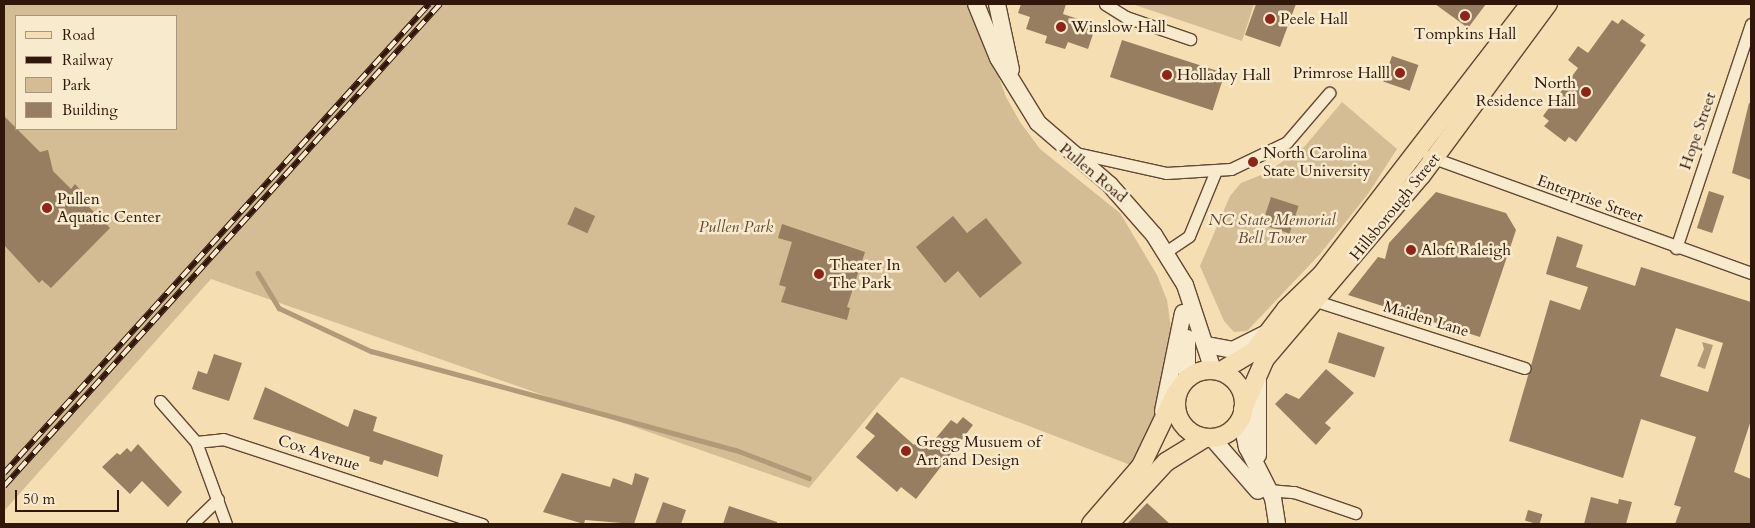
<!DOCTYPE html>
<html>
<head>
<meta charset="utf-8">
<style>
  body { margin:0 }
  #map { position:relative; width:1755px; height:528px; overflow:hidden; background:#f5deb2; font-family:Cardo,serif }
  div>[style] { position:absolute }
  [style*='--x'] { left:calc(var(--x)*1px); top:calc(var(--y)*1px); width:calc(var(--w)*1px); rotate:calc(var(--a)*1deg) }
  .green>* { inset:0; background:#d4bc95 }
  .water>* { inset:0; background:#b29a79 }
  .stream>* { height:4.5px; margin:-2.25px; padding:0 2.25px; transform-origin:2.25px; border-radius:2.25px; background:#b29a79 }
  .building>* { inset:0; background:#977e61; transform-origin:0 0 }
  .roads { filter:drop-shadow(1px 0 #624834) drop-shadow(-1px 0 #624834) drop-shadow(0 1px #624834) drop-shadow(0 -1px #624834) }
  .minor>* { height:11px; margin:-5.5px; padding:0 5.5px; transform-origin:5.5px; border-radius:5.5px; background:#f8eacd }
  .secondary>* { height:16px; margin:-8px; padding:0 8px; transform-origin:8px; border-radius:8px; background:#f8eacd }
  .primary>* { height:18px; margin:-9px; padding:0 9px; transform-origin:9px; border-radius:9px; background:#f5deb2 }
  .primary>.ring { margin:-9px; padding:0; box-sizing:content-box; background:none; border:18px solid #f5deb2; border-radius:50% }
  .rail>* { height:5.5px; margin-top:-2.75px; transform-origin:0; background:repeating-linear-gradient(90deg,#f8eacd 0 11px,#31160a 0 22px); box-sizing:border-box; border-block:1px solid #31160a }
  .dots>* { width:14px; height:14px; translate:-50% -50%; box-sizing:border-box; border:2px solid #f8eacd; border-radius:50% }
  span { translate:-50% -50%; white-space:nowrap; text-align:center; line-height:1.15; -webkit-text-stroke:5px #f8eacd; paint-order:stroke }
  .poi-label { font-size:16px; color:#31160a }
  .left { translate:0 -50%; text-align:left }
  .right { translate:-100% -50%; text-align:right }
  .street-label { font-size:16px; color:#31160a }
  .park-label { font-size:16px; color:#624834; font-style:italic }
  .frame { position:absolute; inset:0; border:5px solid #31160a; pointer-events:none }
  .legend { position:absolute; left:15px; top:15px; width:162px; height:115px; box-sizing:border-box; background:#f8eacd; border:1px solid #a8957f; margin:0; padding:6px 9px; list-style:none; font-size:15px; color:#31160a }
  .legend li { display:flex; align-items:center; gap:10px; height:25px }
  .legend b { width:25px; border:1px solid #a8957f }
  .scale { position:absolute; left:15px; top:490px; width:104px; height:22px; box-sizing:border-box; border:2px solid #31160a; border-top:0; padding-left:6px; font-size:15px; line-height:18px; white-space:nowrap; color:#31160a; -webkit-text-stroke:4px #f8eacd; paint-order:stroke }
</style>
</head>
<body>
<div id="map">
  <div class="green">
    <i style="clip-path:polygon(evenodd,4px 4px,972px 4px,1006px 97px,1020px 122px,1040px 149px,1120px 213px,1157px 275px,1167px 300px,1173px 342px,1155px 423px,1133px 466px,901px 377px,809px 488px,211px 279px,4px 511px,4px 4px,16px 16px,176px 16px,176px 129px,16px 129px,16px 16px)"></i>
    <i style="clip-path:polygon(1132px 4px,1254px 4px,1242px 41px)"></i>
    <i style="clip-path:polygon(1342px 102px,1397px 149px,1368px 194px,1320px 254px,1247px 331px,1234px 332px,1224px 321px,1200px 266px,1230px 196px,1241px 183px,1266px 173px,1305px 146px)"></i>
  </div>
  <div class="water">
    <i style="clip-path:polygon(1702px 342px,1713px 345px,1705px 369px,1697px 366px,1704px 349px)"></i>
  </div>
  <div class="stream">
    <i style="--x:258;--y:273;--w:41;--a:59"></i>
    <i style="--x:279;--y:308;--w:102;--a:25.1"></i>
    <i style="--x:371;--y:351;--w:378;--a:15.2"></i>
    <i style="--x:736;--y:450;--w:78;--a:21"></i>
  </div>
  <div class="building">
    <i style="clip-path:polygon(1021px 4px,1066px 4px,1063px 14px,1096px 25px,1088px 49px,1068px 42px,1065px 49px,1045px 43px,1047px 36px,1026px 29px,1030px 17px,1018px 13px)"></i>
    <i style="clip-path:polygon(1256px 4px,1296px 4px,1280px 47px,1245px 35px)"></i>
    <i style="clip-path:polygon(1435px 4px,1486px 4px,1468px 28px)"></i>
    <i style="clip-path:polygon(1622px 19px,1645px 35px,1640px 41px,1646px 45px,1576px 142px,1569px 137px,1565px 142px,1544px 126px,1549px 121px,1543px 116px,1578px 68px,1568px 60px,1578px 46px,1588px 53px,1612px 20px,1618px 24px)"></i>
    <i style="left:1122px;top:40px;width:108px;height:39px;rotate:18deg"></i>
    <i style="left:1392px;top:56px;width:28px;height:27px;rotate:19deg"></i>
    <i style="clip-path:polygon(1749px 103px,1751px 104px,1751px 180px,1732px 173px)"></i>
    <i style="clip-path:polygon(4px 116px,40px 152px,48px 150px,53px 171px,71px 189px,75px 184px,84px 194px,80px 198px,110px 228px,51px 288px,42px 280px,39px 283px,4px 245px)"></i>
    <i style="left:1709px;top:191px;width:16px;height:39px;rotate:18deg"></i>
    <i style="clip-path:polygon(1436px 192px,1506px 213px,1516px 230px,1480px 337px,1348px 295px,1378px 257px,1385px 259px,1389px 243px)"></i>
    <i style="left:1271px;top:197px;width:29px;height:29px;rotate:18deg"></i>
    <i style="left:575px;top:207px;width:22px;height:19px;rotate:24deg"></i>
    <i style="clip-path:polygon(953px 216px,967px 233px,986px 218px,1022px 263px,980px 298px,958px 271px,945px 283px,916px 247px)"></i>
    <i style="clip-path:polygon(782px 224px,865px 252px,847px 307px,850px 308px,847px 320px,781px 302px,786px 287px,779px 285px,792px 242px,778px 238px)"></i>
    <i style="clip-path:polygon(evenodd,1557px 236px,1583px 245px,1576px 267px,1635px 286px,1641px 267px,1751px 302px,1751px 420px,1734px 472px,1751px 479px,1751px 524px,1675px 524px,1681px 507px,1674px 505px,1696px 437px,1641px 419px,1623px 478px,1509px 441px,1550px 300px,1580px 310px,1588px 287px,1546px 274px,1557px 236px,1676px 328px,1723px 343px,1708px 392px,1660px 376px,1676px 328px)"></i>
    <i style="left:1338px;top:332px;width:49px;height:32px;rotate:18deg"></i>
    <i style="clip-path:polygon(214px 354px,242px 363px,229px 401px,192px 389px,198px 371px,207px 374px)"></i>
    <i style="clip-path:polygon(1326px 369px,1354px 393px,1325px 423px,1331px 428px,1316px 445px,1275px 404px,1286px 393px,1299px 399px)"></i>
    <i style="clip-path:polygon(265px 387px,348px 427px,354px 409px,377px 417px,373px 431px,443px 455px,438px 477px,384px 460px,382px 465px,369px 461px,370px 457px,253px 419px)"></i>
    <i style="clip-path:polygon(877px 412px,914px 445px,921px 436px,931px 444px,951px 420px,957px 424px,963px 417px,973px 425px,916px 499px,901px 487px,897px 492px,856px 457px,875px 436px,865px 428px)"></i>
    <i style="clip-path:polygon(138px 444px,182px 492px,168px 507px,142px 481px,130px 494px,102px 467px,117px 453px,120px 455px,127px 448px,131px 452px)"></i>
    <i style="clip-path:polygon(562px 473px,610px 487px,613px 478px,632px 485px,635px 473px,649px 478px,634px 524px,585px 520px,584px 524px,543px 512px)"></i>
    <i style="clip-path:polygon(1591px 497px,1618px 504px,1619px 499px,1632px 502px,1626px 524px,1584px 524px)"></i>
    <i style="clip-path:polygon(663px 502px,686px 510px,681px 524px,655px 524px)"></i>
    <i style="clip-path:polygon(1147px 503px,1170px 524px,1127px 524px)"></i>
    <i style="clip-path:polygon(729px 506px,777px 522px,777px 524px,723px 524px)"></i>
    <i style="left:1528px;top:510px;width:15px;height:11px;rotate:16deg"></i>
  </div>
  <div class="roads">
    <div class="minor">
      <i style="--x:1105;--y:4;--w:25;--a:32"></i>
      <i style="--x:1126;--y:17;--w:68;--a:19"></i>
      <i style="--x:1076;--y:153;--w:92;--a:12.5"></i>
      <i style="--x:1166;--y:173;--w:65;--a:-3.5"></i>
      <i style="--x:1231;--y:169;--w:62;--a:-25.7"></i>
      <i style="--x:1287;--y:142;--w:65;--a:-49.4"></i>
      <i style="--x:1428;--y:156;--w:344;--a:19.9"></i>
      <i style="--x:1676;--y:248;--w:236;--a:-71.5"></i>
      <i style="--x:1164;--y:253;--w:30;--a:-34"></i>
      <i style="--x:1189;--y:236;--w:68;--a:-67.6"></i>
      <i style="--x:1316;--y:301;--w:219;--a:17.8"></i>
      <i style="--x:160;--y:401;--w:55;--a:48.7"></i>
      <i style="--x:196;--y:442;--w:27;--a:-6"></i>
      <i style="--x:223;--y:439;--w:273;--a:18.2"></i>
      <i style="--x:196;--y:442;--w:87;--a:69.9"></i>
      <i style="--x:1269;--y:490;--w:25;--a:5"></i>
      <i style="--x:1294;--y:492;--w:65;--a:19"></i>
      <i style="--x:192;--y:524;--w:36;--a:-44"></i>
    </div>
    <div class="secondary">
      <i style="--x:976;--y:4;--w:58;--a:67.8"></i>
      <i style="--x:998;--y:58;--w:76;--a:58.4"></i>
      <i style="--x:1038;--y:123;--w:95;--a:40.7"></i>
      <i style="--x:1110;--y:185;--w:67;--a:48.7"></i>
      <i style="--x:1154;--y:235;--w:59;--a:58.2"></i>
      <i style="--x:1185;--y:285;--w:89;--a:71.8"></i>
      <i style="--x:997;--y:4;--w:67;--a:78"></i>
      <i style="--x:1187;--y:338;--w:41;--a:90"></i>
      <i style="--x:1207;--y:345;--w:26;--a:11"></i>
      <i style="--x:1233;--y:350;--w:34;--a:-27"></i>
      <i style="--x:1163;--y:411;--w:100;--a:-78.5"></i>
      <i style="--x:1241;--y:417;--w:31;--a:79"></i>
      <i style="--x:1247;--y:447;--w:57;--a:63"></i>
      <i style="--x:1273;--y:498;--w:26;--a:81"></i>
      <i style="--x:1212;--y:438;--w:70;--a:49"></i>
      <i style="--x:1258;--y:455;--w:75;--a:-90"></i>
    </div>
    <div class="primary">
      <i class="ring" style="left:1176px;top:370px;width:50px;height:50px"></i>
      <i style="--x:1221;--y:371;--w:39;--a:-31"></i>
      <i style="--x:1254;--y:351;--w:53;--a:-52.7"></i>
      <i style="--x:1286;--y:309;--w:50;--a:-44.2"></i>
      <i style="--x:1322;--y:274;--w:341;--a:-52.4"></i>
      <i style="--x:1243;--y:409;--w:55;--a:-66.3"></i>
      <i style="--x:1265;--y:359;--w:240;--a:-49.6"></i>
      <i style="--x:1421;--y:176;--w:214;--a:-53.6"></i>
      <i style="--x:1091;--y:524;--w:77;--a:-49.2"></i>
      <i style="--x:1141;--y:466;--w:81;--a:-64.4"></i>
      <i style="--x:1109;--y:524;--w:84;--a:-47.4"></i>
      <i style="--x:1166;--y:462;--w:46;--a:-31.6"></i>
    </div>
  </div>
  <div class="rail">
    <i style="--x:4;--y:473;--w:633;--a:-47.82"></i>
    <i style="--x:4;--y:486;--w:650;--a:-47.87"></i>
  </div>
  <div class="dots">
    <i style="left:1465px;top:16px;background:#8f2418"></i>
    <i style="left:1270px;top:19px;background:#8f2418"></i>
    <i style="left:1061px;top:27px;background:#8f2418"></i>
    <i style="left:1400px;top:73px;background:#8f2418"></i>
    <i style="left:1167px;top:75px;background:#8f2418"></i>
    <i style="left:1586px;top:92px;background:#8f2418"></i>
    <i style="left:1253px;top:162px;background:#8f2418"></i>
    <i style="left:47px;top:208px;background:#8f2418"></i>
    <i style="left:1411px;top:250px;background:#8f2418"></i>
    <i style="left:819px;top:274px;background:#8f2418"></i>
    <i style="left:906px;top:451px;background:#8f2418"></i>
  </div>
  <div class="poi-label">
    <span class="left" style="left:1280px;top:19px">Peele Hall</span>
    <span class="left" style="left:1071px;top:27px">Winslow Hall</span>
    <span style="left:1465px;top:34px">Tompkins Hall</span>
    <span class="right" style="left:1390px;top:73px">Primrose Halll</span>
    <span class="left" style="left:1177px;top:75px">Holladay Hall</span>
    <span class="right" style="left:1576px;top:92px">North<br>Residence Hall</span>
    <span class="left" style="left:1263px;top:162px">North Carolina<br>State University</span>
    <span class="left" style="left:57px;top:208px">Pullen<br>Aquatic Center</span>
    <span class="left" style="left:1421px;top:250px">Aloft Raleigh</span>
    <span class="left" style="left:829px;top:274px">Theater In<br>The Park</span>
    <span class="left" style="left:916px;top:451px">Gregg Musuem of<br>Art and Design</span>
  </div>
  <div class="street-label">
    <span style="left:1698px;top:131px;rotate:-71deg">Hope Street</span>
    <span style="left:1093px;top:173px;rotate:40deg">Pullen Road</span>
    <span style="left:1590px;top:199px;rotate:20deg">Enterprise Street</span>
    <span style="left:1395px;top:207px;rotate:-51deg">Hillsborough Street</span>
    <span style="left:1426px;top:319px;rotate:17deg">Maiden Lane</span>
    <span style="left:319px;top:453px;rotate:18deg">Cox Avenue</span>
  </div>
  <div class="park-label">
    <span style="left:1272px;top:229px">NC State Memorial<br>Bell Tower</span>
    <span style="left:736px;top:227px">Pullen Park</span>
  </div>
  <div class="frame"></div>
  <ul class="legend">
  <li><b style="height:6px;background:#f5deb2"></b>Road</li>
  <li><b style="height:6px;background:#31160a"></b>Railway</li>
  <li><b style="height:14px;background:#d4bc95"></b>Park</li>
  <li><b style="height:14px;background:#977e61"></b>Building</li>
  </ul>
  <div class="scale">50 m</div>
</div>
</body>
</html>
